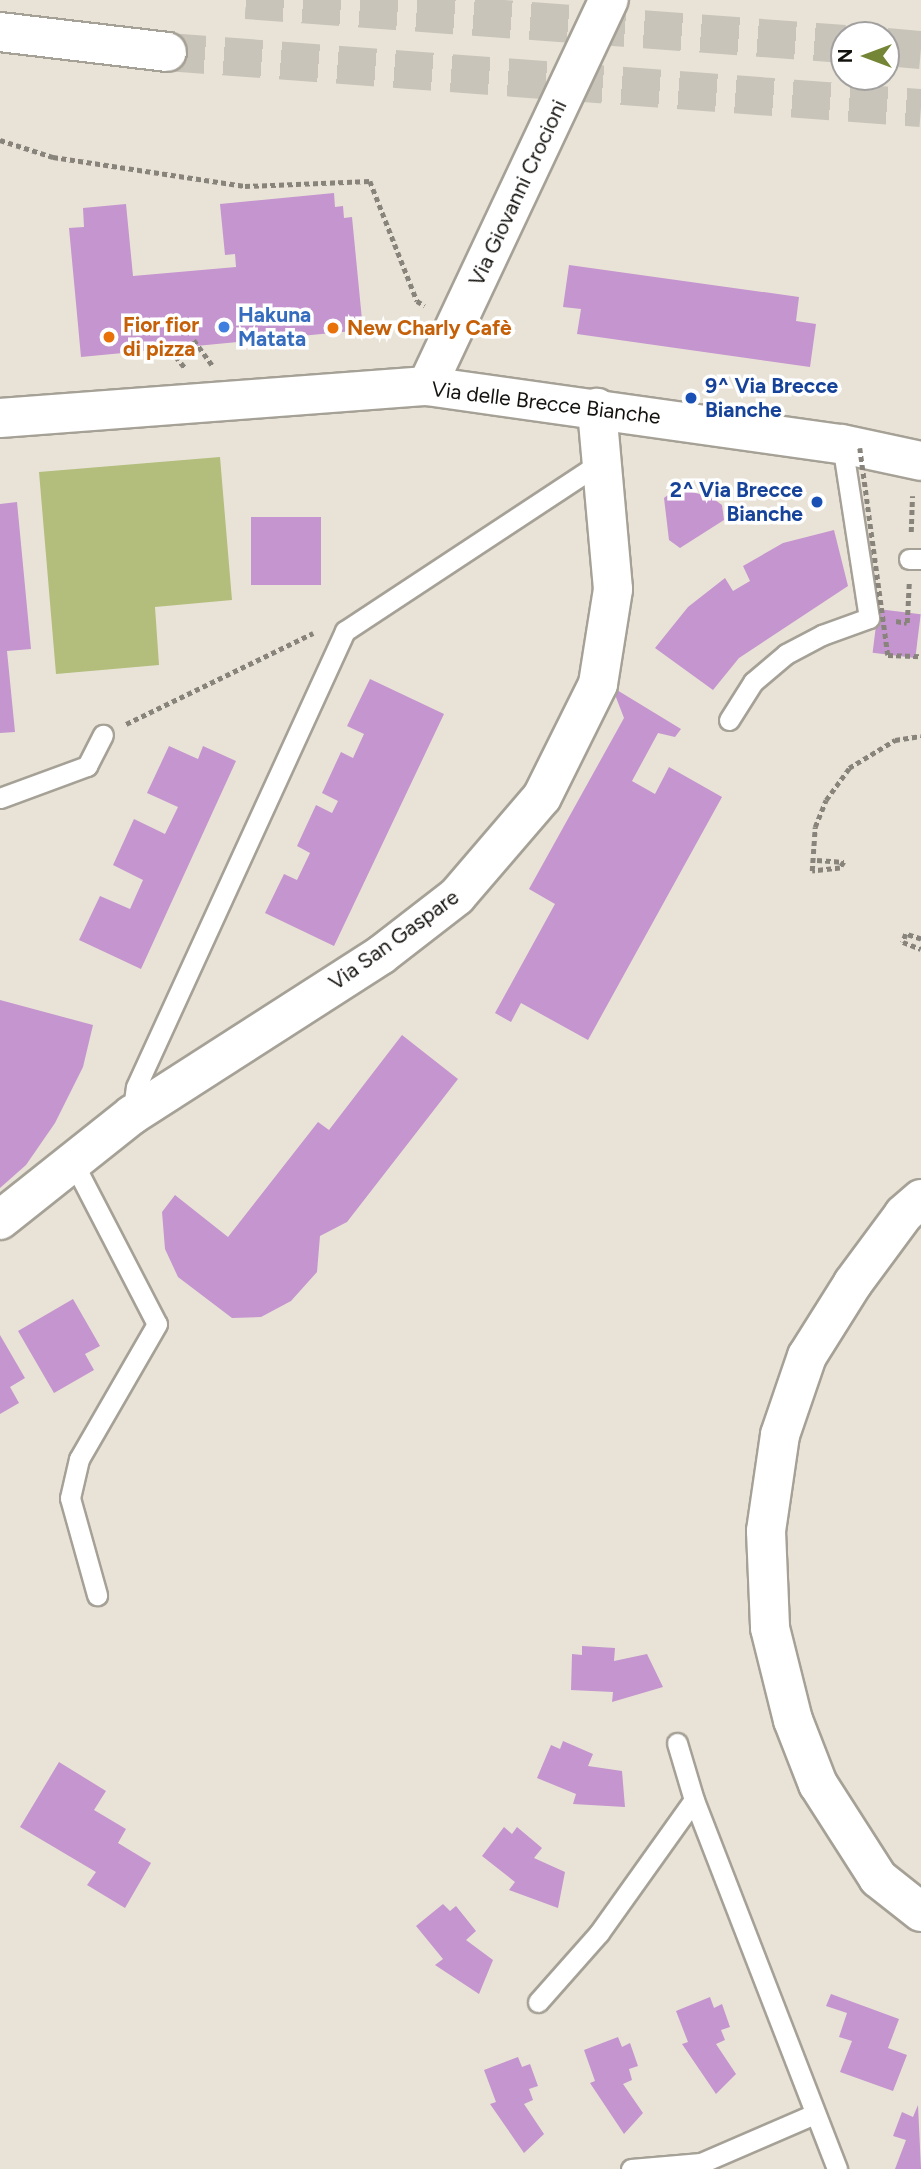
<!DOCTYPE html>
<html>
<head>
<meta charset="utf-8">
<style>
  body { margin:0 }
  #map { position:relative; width:921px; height:2169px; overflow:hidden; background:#e9e3d7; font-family:Figtree,sans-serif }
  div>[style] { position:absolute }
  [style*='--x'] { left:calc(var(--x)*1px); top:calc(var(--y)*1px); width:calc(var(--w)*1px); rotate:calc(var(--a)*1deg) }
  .green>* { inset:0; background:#b3be7c }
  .building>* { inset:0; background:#c495ce; transform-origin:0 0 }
  .trunk-tunnel>* { height:38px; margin-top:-19px; transform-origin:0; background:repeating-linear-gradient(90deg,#c9c4b9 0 38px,transparent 0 57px) }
  .path>* { height:4.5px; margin-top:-2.25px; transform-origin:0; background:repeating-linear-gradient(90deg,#88847c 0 5px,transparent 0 8.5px) }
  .roads { filter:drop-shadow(2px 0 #a6a196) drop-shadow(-2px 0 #a6a196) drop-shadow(0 2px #a6a196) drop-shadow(0 -2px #a6a196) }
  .service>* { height:19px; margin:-9.5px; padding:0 9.5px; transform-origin:9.5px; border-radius:9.5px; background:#fff }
  .minor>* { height:38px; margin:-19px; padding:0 19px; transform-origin:19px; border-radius:19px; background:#fff }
  .tertiary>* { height:38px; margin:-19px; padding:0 19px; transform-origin:19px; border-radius:19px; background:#fff }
  .trunk>* { height:38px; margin:-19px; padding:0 19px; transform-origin:19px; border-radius:19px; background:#fff }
  .path-bridge>* { height:4.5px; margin-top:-2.25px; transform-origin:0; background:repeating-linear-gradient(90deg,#88847c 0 5px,transparent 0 8.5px) }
  .dots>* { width:19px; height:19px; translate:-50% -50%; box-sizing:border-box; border:4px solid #fff; border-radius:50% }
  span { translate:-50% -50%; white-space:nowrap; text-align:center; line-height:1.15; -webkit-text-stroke:7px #fff; paint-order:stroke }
  .street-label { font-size:21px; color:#14120e }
  .shop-label { font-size:21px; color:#366cbe; font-weight:700 }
  .left { translate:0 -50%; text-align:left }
  .food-label { font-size:21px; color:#c56008; font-weight:700 }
  .transit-label { font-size:21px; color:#164399; font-weight:700 }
  .right { translate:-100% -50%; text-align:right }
  .north { position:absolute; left:830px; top:21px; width:70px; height:70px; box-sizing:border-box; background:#fff; border:2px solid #a1a09f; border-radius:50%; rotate:270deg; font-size:19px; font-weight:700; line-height:28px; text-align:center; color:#14120e }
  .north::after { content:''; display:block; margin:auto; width:24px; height:32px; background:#748636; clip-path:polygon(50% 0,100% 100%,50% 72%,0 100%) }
</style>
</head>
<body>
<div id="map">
  <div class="green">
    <i style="clip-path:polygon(220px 457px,232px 600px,155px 607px,159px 665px,56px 674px,39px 472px)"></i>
  </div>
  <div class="building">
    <i style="clip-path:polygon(334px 193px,335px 207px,343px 206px,344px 218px,352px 217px,363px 330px,81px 357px,69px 228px,84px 227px,83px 208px,126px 204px,133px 276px,236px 267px,235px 254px,225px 255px,220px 204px)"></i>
    <i style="clip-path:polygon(569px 265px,799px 297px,796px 321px,816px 324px,810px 367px,577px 334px,581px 309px,563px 307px)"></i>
    <i style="clip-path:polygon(677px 488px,711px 497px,722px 505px,724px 520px,680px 548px,669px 540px,664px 498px)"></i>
    <i style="clip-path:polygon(17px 502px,31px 649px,7px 651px,15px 732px,0 733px,0 504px)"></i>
    <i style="left:251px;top:517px;width:70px;height:68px"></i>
    <i style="clip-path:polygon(834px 530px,848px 586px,739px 658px,713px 690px,655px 648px,688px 607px,725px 578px,733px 591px,750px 581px,743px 566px,783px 543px)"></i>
    <i style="left:878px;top:609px;width:43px;height:44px;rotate:7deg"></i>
    <i style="clip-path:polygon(370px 679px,444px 714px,334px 946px,265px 913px,284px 874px,297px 880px,310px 853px,297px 846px,316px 805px,332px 813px,338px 801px,322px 793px,341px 752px,353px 758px,364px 734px,347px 726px)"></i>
    <i style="clip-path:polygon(612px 687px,681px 729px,675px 737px,658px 733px,632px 781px,655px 794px,669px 767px,722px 797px,588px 1040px,521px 1003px,511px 1022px,495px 1013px,555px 904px,529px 889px,624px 718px)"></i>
    <i style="clip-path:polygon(169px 746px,198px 759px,203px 746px,236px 761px,141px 969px,79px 940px,100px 896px,130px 909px,143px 880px,113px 865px,134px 819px,165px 834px,178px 807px,147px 793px)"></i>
    <i style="clip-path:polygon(0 1000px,93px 1025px,83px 1067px,55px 1123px,26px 1165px,0 1188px)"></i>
    <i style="clip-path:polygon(402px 1035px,458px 1079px,347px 1222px,320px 1236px,317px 1272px,291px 1301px,261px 1317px,232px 1318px,178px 1277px,165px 1249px,162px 1212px,175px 1195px,228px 1237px,318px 1122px,329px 1130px)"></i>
    <i style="clip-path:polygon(73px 1299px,100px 1346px,85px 1354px,94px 1370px,54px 1393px,18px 1331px)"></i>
    <i style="clip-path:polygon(0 1335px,25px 1378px,10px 1387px,19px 1403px,0 1414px)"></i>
    <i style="clip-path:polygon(582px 1646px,615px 1648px,614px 1661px,647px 1654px,663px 1687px,612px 1702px,613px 1692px,571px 1690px,572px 1654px,582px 1655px)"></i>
    <i style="clip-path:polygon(563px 1741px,593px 1754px,588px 1766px,622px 1771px,625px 1807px,573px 1804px,576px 1794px,537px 1778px,551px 1745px,560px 1749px)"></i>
    <i style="clip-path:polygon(59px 1762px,106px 1791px,94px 1810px,126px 1829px,118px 1843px,151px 1863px,125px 1908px,87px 1885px,96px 1872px,20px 1827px)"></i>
    <i style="clip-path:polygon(504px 1827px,512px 1834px,517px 1827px,542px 1848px,534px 1858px,565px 1872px,558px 1908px,509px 1890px,515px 1882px,482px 1856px)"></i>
    <i style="clip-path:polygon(443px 1904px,450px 1911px,456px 1906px,476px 1931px,466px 1940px,493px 1960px,479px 1994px,435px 1965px,443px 1959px,416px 1926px)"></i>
    <i style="clip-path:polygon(831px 1994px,899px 2019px,888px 2048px,907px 2055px,893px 2091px,840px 2072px,852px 2041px,839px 2037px,847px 2013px,826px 2006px)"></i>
    <i style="clip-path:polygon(710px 1997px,714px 2008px,722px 2004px,730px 2027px,721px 2030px,725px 2040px,716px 2044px,736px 2074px,716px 2094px,682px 2044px,688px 2042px,676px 2011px)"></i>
    <i style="clip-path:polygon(618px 2037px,622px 2047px,630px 2043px,638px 2066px,629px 2069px,632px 2080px,623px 2084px,643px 2113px,624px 2134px,590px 2083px,595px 2081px,584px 2050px)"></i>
    <i style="clip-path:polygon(518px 2057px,522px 2067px,530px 2064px,538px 2086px,529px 2089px,533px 2100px,524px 2104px,544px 2134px,524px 2153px,490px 2104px,496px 2102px,484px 2070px)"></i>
    <i style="clip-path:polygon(918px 2105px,921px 2169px,895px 2169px,906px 2140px,893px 2136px,902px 2112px,913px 2117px)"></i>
  </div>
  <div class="trunk-tunnel">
    <i style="--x:246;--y:0;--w:600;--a:4.21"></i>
    <i style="--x:886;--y:47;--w:35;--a:5"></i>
    <i style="--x:167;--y:52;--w:756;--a:4.25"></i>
  </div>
  <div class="path">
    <i style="--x:0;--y:140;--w:56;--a:17.8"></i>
    <i style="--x:53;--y:157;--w:194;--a:8.6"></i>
    <i style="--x:245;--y:186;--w:125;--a:-2.3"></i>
    <i style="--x:370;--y:181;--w:129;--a:68.6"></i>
    <i style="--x:417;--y:301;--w:9;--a:32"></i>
    <i style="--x:194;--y:340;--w:31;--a:54"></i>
    <i style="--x:165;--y:343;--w:33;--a:51"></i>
    <i style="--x:911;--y:532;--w:36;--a:-88"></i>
    <i style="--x:896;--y:621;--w:11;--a:10"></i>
    <i style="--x:907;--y:623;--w:40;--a:-87.1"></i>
    <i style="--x:126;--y:724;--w:208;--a:-25.9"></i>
    <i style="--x:817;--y:860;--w:27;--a:4"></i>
    <i style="--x:844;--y:862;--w:7;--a:124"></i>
    <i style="--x:840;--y:868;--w:28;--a:174"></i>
    <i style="--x:812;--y:871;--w:44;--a:-86.1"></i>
    <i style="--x:815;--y:827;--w:29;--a:-68"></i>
    <i style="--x:826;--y:800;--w:39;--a:-54"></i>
    <i style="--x:849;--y:768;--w:54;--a:-31.3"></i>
    <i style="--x:895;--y:740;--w:26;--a:-9"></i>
    <i style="--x:921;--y:939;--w:16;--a:-162"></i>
    <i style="--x:906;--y:934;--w:9;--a:111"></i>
    <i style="--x:903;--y:942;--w:19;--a:21"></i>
  </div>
  <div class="roads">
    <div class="service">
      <i style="--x:909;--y:559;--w:12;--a:0"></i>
      <i style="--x:729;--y:720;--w:45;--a:-57.7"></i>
      <i style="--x:753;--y:682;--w:43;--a:-40.3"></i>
      <i style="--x:786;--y:654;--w:41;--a:-27.8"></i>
      <i style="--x:822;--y:635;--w:50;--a:-19.9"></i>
      <i style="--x:869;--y:618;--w:176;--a:-98.8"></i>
      <i style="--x:0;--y:798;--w:93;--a:-20.2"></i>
      <i style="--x:87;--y:766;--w:35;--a:-63"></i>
      <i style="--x:132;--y:1115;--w:28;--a:-82"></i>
      <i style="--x:136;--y:1087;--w:502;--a:-65.38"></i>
      <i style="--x:345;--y:631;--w:307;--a:-33.4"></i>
      <i style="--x:73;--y:1162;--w:182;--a:62.6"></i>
      <i style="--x:157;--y:1324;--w:156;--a:120"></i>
      <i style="--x:79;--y:1459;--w:40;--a:103"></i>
      <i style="--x:70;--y:1498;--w:101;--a:74.4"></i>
      <i style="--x:677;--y:1743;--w:59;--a:73.4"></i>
      <i style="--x:694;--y:1800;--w:396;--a:68.8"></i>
      <i style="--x:538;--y:2002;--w:92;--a:-48.5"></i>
      <i style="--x:599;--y:1933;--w:163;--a:-54.5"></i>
      <i style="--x:631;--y:2169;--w:70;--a:-4.9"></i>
      <i style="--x:701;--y:2163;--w:121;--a:-23.4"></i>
    </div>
    <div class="minor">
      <i style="--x:427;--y:386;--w:427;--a:-64.8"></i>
      <i style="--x:0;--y:1220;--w:169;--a:-38.5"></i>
      <i style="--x:132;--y:1115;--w:296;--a:-32.7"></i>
      <i style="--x:381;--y:955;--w:96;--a:-37.8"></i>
      <i style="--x:457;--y:896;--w:130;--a:-49.4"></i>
      <i style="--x:542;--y:797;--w:126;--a:-63.6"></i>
      <i style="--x:598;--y:684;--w:96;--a:-81"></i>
      <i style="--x:613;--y:589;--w:182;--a:-95.1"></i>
    </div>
    <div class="tertiary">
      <i style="--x:0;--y:418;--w:428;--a:-4.3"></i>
      <i style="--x:427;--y:386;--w:419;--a:8"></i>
      <i style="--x:842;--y:444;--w:81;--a:12.1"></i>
      <i style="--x:921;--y:1199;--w:23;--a:139"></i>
      <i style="--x:904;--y:1214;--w:86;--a:126.5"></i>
      <i style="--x:853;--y:1283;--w:86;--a:122.2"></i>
      <i style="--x:807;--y:1356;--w:83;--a:108.9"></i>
      <i style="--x:780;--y:1435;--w:97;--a:98.3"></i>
      <i style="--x:766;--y:1531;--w:97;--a:87.6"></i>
      <i style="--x:770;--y:1628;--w:95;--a:76"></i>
      <i style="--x:793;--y:1720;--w:69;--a:68.7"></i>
      <i style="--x:818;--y:1784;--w:112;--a:57.4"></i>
      <i style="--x:878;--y:1878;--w:55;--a:38.3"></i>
    </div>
    <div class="trunk">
      <i style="--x:0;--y:32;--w:168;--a:6.8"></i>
    </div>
  </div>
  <div class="path-bridge">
    <i style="--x:860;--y:448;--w:209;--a:82.3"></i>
    <i style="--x:888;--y:655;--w:33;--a:2"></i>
  </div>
  <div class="dots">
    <i style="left:224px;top:327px;background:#3f7fe0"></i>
    <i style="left:333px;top:328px;background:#e8710a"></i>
    <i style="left:109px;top:337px;background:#e8710a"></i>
    <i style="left:691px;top:398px;background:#1a4fb4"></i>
    <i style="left:817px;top:502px;background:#1a4fb4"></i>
  </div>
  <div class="street-label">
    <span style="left:518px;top:193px;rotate:-65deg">Via Giovanni Crocioni</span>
    <span style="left:546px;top:403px;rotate:7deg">Via delle Brecce Bianche</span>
    <span style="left:394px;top:940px;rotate:-36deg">Via San Gaspare</span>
  </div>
  <div class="shop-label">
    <span class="left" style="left:238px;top:327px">Hakuna<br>Matata</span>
  </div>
  <div class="food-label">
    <span class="left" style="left:123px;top:337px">Fior fior<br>di pizza</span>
    <span class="left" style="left:347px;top:328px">New Charly Cafè</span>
  </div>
  <div class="transit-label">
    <span class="left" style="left:705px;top:398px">9^ Via Brecce<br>Bianche</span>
    <span class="right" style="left:803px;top:502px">2^ Via Brecce<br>Bianche</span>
  </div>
  <div class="north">N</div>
</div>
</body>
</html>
